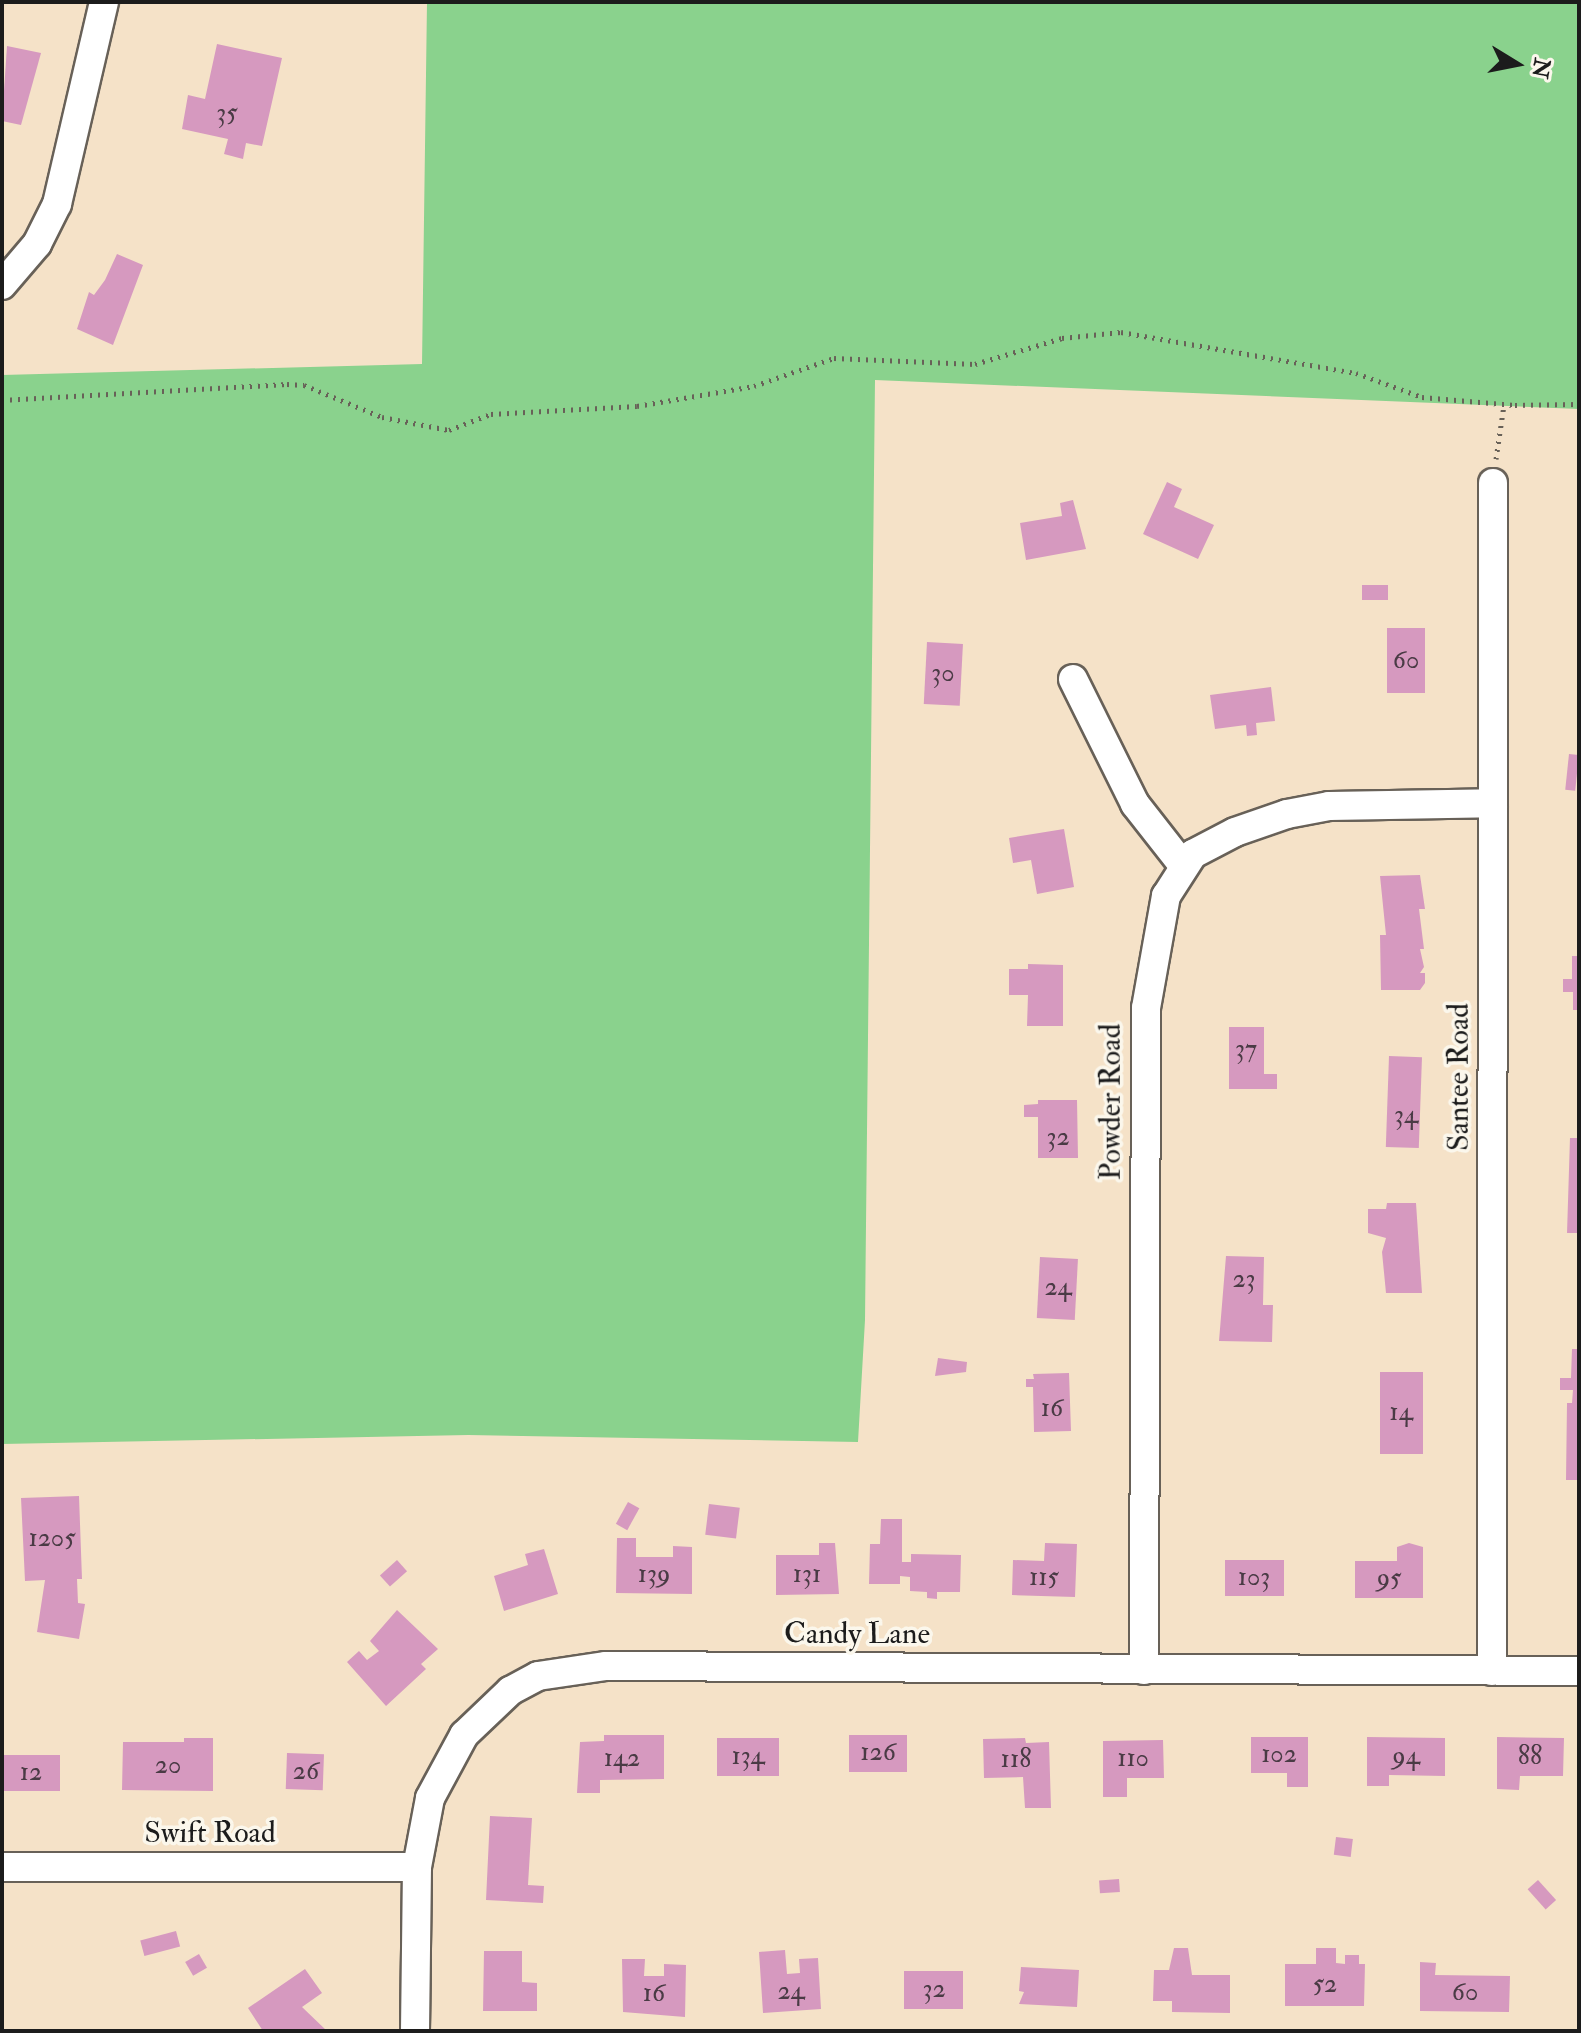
<!DOCTYPE html>
<html>
<head>
<meta charset="utf-8">
<style>
  body { margin:0 }
  #map { position:relative; width:1581px; height:2033px; overflow:hidden; background:#f5e2c8; font-family:"IM FELL Double Pica",serif }
  div>[style] { position:absolute }
  [style*='--x'] { left:calc(var(--x)*1px); top:calc(var(--y)*1px); width:calc(var(--w)*1px); rotate:calc(var(--a)*1deg) }
  .green>* { inset:0; background:#8ad28d }
  .building>* { inset:0; background:#d699bf; transform-origin:0 0 }
  .path>* { height:5px; margin-top:-2.5px; transform-origin:0; background:repeating-linear-gradient(90deg,#686158 0 2px,transparent 0 8px) }
  .roads { filter:drop-shadow(2px 0 #686158) drop-shadow(-2px 0 #686158) drop-shadow(0 2px #686158) drop-shadow(0 -2px #686158) }
  .street>* { height:28px; margin:-14px; padding:0 14px; transform-origin:14px; border-radius:14px; background:#fff }
  span { translate:-50% -50%; white-space:nowrap; text-align:center; line-height:1.15; -webkit-text-stroke:7px #fbf7ec; paint-order:stroke }
  .number-label { font-size:26px; color:#4a3b45 }
  .number-label span { -webkit-text-stroke-width:0 }
  .street-label { font-size:30px; color:#1c1c1c }
  .frame { position:absolute; inset:0; border:4px solid #1c1c1c; pointer-events:none }
  .north { position:absolute; left:1477px; top:24px; width:80px; height:80px; -webkit-text-stroke:6px #fbf7ec; paint-order:stroke; rotate:100deg; font-size:22px; font-weight:700; line-height:32px; text-align:center; color:#1c1c1c }
  .north::after { content:''; display:block; margin:auto; width:28px; height:36px; background:#1c1c1c; clip-path:polygon(50% 0,100% 100%,50% 72%,0 100%) }
</style>
</head>
<body>
<div id="map">
  <div class="green">
    <i style="clip-path:polygon(427px 2px,1579px 2px,1579px 409px,875px 380px,865px 1320px,858px 1442px,468px 1435px,2px 1444px,2px 375px,422px 364px)"></i>
  </div>
  <div class="building">
    <i style="clip-path:polygon(217px 44px,282px 58px,262px 146px,246px 143px,243px 159px,224px 154px,228px 139px,182px 129px,188px 95px,205px 99px)"></i>
    <i style="clip-path:polygon(7px 46px,41px 53px,21px 125px,2px 121px)"></i>
    <i style="clip-path:polygon(117px 254px,143px 265px,113px 345px,77px 329px,89px 292px,94px 295px,105px 280px)"></i>
    <i style="clip-path:polygon(1167px 482px,1182px 489px,1174px 507px,1214px 525px,1198px 559px,1143px 534px)"></i>
    <i style="clip-path:polygon(1073px 500px,1086px 549px,1026px 560px,1020px 523px,1062px 516px,1060px 503px)"></i>
    <i style="left:1362px;top:585px;width:26px;height:15px"></i>
    <i style="left:1387px;top:628px;width:38px;height:65px"></i>
    <i style="left:927px;top:642px;width:36px;height:62px;rotate:3deg"></i>
    <i style="clip-path:polygon(1271px 687px,1275px 721px,1256px 723px,1257px 735px,1247px 736px,1246px 725px,1215px 729px,1210px 695px)"></i>
    <i style="left:1569px;top:754px;width:10px;height:36px;rotate:6deg"></i>
    <i style="clip-path:polygon(1064px 829px,1074px 887px,1037px 894px,1031px 860px,1013px 863px,1009px 838px)"></i>
    <i style="clip-path:polygon(1420px 875px,1425px 909px,1419px 909px,1424px 949px,1420px 949px,1424px 967px,1420px 973px,1425px 973px,1425px 983px,1420px 990px,1381px 990px,1380px 935px,1386px 935px,1380px 876px)"></i>
    <i style="clip-path:polygon(1572px 956px,1579px 956px,1579px 1010px,1573px 1010px,1573px 992px,1563px 992px,1563px 979px,1572px 979px)"></i>
    <i style="clip-path:polygon(1028px 964px,1063px 965px,1063px 1026px,1027px 1026px,1028px 995px,1009px 995px,1009px 969px,1028px 969px)"></i>
    <i style="clip-path:polygon(1229px 1027px,1264px 1027px,1264px 1074px,1277px 1074px,1277px 1089px,1229px 1089px)"></i>
    <i style="left:1389px;top:1056px;width:33px;height:91px;rotate:2deg"></i>
    <i style="clip-path:polygon(1038px 1100px,1077px 1100px,1078px 1158px,1038px 1158px,1038px 1117px,1024px 1117px,1024px 1105px,1038px 1104px)"></i>
    <i style="clip-path:polygon(1570px 1138px,1579px 1138px,1579px 1233px,1567px 1233px)"></i>
    <i style="clip-path:polygon(1387px 1203px,1416px 1203px,1422px 1293px,1386px 1293px,1382px 1252px,1386px 1238px,1368px 1233px,1368px 1209px,1386px 1209px)"></i>
    <i style="clip-path:polygon(1226px 1256px,1264px 1257px,1263px 1305px,1273px 1305px,1272px 1342px,1219px 1341px)"></i>
    <i style="left:1040px;top:1257px;width:38px;height:61px;rotate:3deg"></i>
    <i style="clip-path:polygon(1572px 1349px,1579px 1349px,1579px 1480px,1566px 1480px,1567px 1403px,1572px 1403px,1573px 1390px,1560px 1390px,1560px 1378px,1571px 1378px)"></i>
    <i style="clip-path:polygon(938px 1358px,967px 1362px,966px 1372px,935px 1376px)"></i>
    <i style="left:1380px;top:1372px;width:43px;height:82px"></i>
    <i style="clip-path:polygon(1069px 1373px,1071px 1431px,1034px 1432px,1033px 1387px,1026px 1387px,1026px 1379px,1034px 1379px,1033px 1374px)"></i>
    <i style="clip-path:polygon(79px 1496px,82px 1579px,77px 1579px,78px 1603px,85px 1604px,79px 1639px,37px 1632px,45px 1580px,25px 1581px,21px 1498px)"></i>
    <i style="left:628px;top:1502px;width:13px;height:25px;rotate:29deg"></i>
    <i style="left:709px;top:1504px;width:31px;height:31px;rotate:7deg"></i>
    <i style="clip-path:polygon(881px 1519px,902px 1519px,902px 1562px,911px 1562px,911px 1554px,961px 1555px,960px 1592px,937px 1592px,937px 1599px,927px 1598px,927px 1592px,910px 1591px,910px 1577px,900px 1576px,900px 1584px,869px 1584px,870px 1544px,880px 1544px)"></i>
    <i style="clip-path:polygon(617px 1538px,636px 1538px,636px 1557px,673px 1557px,673px 1546px,692px 1547px,692px 1594px,616px 1593px)"></i>
    <i style="clip-path:polygon(819px 1543px,835px 1543px,839px 1594px,776px 1595px,776px 1555px,819px 1555px)"></i>
    <i style="clip-path:polygon(1045px 1543px,1077px 1544px,1075px 1597px,1012px 1595px,1013px 1560px,1044px 1561px)"></i>
    <i style="clip-path:polygon(1409px 1543px,1423px 1547px,1423px 1598px,1355px 1598px,1355px 1561px,1397px 1561px,1397px 1547px)"></i>
    <i style="clip-path:polygon(544px 1549px,558px 1594px,504px 1611px,494px 1576px,528px 1565px,525px 1554px)"></i>
    <i style="left:397px;top:1560px;width:15px;height:23px;rotate:48deg"></i>
    <i style="left:1225px;top:1560px;width:59px;height:36px"></i>
    <i style="clip-path:polygon(397px 1610px,438px 1649px,421px 1664px,426px 1669px,386px 1706px,347px 1662px,359px 1651px,367px 1660px,379px 1651px,370px 1641px)"></i>
    <i style="clip-path:polygon(604px 1735px,664px 1735px,664px 1779px,600px 1780px,600px 1793px,577px 1793px,580px 1742px,604px 1741px)"></i>
    <i style="left:849px;top:1735px;width:58px;height:37px"></i>
    <i style="clip-path:polygon(1251px 1737px,1308px 1737px,1308px 1787px,1287px 1787px,1287px 1773px,1251px 1773px)"></i>
    <i style="clip-path:polygon(1367px 1737px,1445px 1738px,1445px 1776px,1389px 1775px,1389px 1786px,1367px 1786px)"></i>
    <i style="clip-path:polygon(1497px 1737px,1564px 1738px,1563px 1776px,1520px 1776px,1519px 1790px,1497px 1789px)"></i>
    <i style="clip-path:polygon(184px 1738px,213px 1738px,213px 1791px,122px 1790px,123px 1742px,184px 1742px)"></i>
    <i style="left:779px;top:1738px;width:38px;height:62px;rotate:90deg"></i>
    <i style="clip-path:polygon(1025px 1738px,1026px 1743px,1049px 1742px,1051px 1808px,1025px 1808px,1023px 1777px,984px 1778px,983px 1739px)"></i>
    <i style="clip-path:polygon(1163px 1740px,1164px 1778px,1127px 1778px,1127px 1797px,1103px 1797px,1103px 1741px)"></i>
    <i style="left:287px;top:1753px;width:37px;height:36px;rotate:2deg"></i>
    <i style="left:2px;top:1755px;width:58px;height:36px"></i>
    <i style="clip-path:polygon(490px 1816px,532px 1818px,528px 1885px,544px 1886px,543px 1903px,486px 1900px)"></i>
    <i style="left:1336px;top:1837px;width:17px;height:18px;rotate:7deg"></i>
    <i style="left:1119px;top:1879px;width:13px;height:20px;rotate:86deg"></i>
    <i style="left:1538px;top:1880px;width:27px;height:14px;rotate:48deg"></i>
    <i style="left:176px;top:1931px;width:16px;height:37px;rotate:75deg"></i>
    <i style="clip-path:polygon(1174px 1948px,1188px 1948px,1192px 1975px,1230px 1975px,1230px 2013px,1172px 2012px,1172px 2001px,1153px 2001px,1154px 1970px,1169px 1970px)"></i>
    <i style="clip-path:polygon(1316px 1948px,1336px 1948px,1336px 1963px,1345px 1964px,1345px 1955px,1359px 1955px,1359px 1964px,1365px 1964px,1364px 2006px,1285px 2006px,1285px 1964px,1316px 1964px)"></i>
    <i style="clip-path:polygon(785px 1950px,787px 1974px,800px 1973px,799px 1959px,818px 1958px,821px 2009px,763px 2013px,759px 1952px)"></i>
    <i style="clip-path:polygon(484px 1951px,522px 1951px,522px 1982px,537px 1983px,537px 2011px,483px 2011px)"></i>
    <i style="left:199px;top:1954px;width:16px;height:16px;rotate:60deg"></i>
    <i style="clip-path:polygon(622px 1959px,645px 1959px,644px 1976px,664px 1976px,664px 1964px,686px 1965px,685px 2017px,623px 2012px)"></i>
    <i style="clip-path:polygon(1420px 1962px,1436px 1963px,1435px 1975px,1510px 1976px,1509px 2012px,1420px 2011px)"></i>
    <i style="clip-path:polygon(1021px 1967px,1079px 1970px,1077px 2007px,1019px 2004px,1024px 1992px,1019px 1991px)"></i>
    <i style="clip-path:polygon(305px 1969px,322px 1993px,302px 2007px,327px 2031px,263px 2031px,248px 2008px)"></i>
    <i style="left:904px;top:1971px;width:59px;height:38px"></i>
  </div>
  <div class="path">
    <i style="--x:2;--y:400;--w:285;--a:-3.2"></i>
    <i style="--x:287;--y:384;--w:17;--a:3"></i>
    <i style="--x:304;--y:385;--w:84;--a:22.3"></i>
    <i style="--x:382;--y:417;--w:68;--a:11"></i>
    <i style="--x:449;--y:430;--w:45;--a:-20.9"></i>
    <i style="--x:491;--y:414;--w:146;--a:-3.1"></i>
    <i style="--x:637;--y:406;--w:119;--a:-9.7"></i>
    <i style="--x:754;--y:386;--w:85;--a:-19.3"></i>
    <i style="--x:834;--y:358;--w:141;--a:2.4"></i>
    <i style="--x:975;--y:364;--w:91;--a:-16.6"></i>
    <i style="--x:1062;--y:338;--w:59;--a:-5.8"></i>
    <i style="--x:1121;--y:332;--w:239;--a:9.9"></i>
    <i style="--x:1356;--y:373;--w:70;--a:20"></i>
    <i style="--x:1422;--y:397;--w:93;--a:4.9"></i>
    <i style="--x:1515;--y:405;--w:64;--a:-0.9"></i>
    <i style="--x:1496;--y:459;--w:55;--a:-81.6"></i>
  </div>
  <div class="roads">
    <div class="street">
      <i style="--x:2;--y:285;--w:54;--a:-49.5"></i>
      <i style="--x:37;--y:244;--w:45;--a:-63.4"></i>
      <i style="--x:57;--y:204;--w:207;--a:-76.9"></i>
      <i style="--x:1073;--y:679;--w:140;--a:63.6"></i>
      <i style="--x:1135;--y:804;--w:76;--a:51.9"></i>
      <i style="--x:1144;--y:1670;--w:662;--a:-89.83"></i>
      <i style="--x:1146;--y:1008;--w:114;--a:-79.9"></i>
      <i style="--x:1166;--y:896;--w:50;--a:-57.3"></i>
      <i style="--x:1193;--y:854;--w:47;--a:-27.6"></i>
      <i style="--x:1235;--y:832;--w:55;--a:-19.1"></i>
      <i style="--x:1287;--y:814;--w:43;--a:-10.8"></i>
      <i style="--x:1329;--y:806;--w:164;--a:-1"></i>
      <i style="--x:1492;--y:1671;--w:1188;--a:-89.95"></i>
      <i style="--x:2;--y:1867;--w:415;--a:0"></i>
      <i style="--x:415;--y:2031;--w:164;--a:-89.3"></i>
      <i style="--x:417;--y:1867;--w:70;--a:-79.3"></i>
      <i style="--x:430;--y:1798;--w:72;--a:-61.6"></i>
      <i style="--x:464;--y:1735;--w:64;--a:-43.7"></i>
      <i style="--x:510;--y:1691;--w:32;--a:-28"></i>
      <i style="--x:538;--y:1676;--w:69;--a:-8.4"></i>
      <i style="--x:606;--y:1666;--w:973;--a:0.29"></i>
    </div>
  </div>
  <div class="number-label">
    <span style="left:227px;top:114px">35</span>
    <span style="left:1406px;top:661px">60</span>
    <span style="left:943px;top:674px">30</span>
    <span style="left:1246px;top:1050px">37</span>
    <span style="left:1406px;top:1116px">34</span>
    <span style="left:1058px;top:1138px">32</span>
    <span style="left:1244px;top:1280px">23</span>
    <span style="left:1058px;top:1288px">24</span>
    <span style="left:1052px;top:1409px">16</span>
    <span style="left:1401px;top:1413px">14</span>
    <span style="left:52px;top:1539px">1205</span>
    <span style="left:654px;top:1575px">139</span>
    <span style="left:807px;top:1575px">131</span>
    <span style="left:1044px;top:1578px">115</span>
    <span style="left:1254px;top:1578px">103</span>
    <span style="left:1389px;top:1579px">95</span>
    <span style="left:878px;top:1753px">126</span>
    <span style="left:1279px;top:1755px">102</span>
    <span style="left:748px;top:1757px">134</span>
    <span style="left:1406px;top:1757px">94</span>
    <span style="left:1530px;top:1757px">88</span>
    <span style="left:622px;top:1759px">142</span>
    <span style="left:1133px;top:1759px">110</span>
    <span style="left:1016px;top:1760px">118</span>
    <span style="left:168px;top:1766px">20</span>
    <span style="left:306px;top:1772px">26</span>
    <span style="left:31px;top:1773px">12</span>
    <span style="left:1325px;top:1985px">52</span>
    <span style="left:934px;top:1990px">32</span>
    <span style="left:791px;top:1992px">24</span>
    <span style="left:1465px;top:1993px">60</span>
    <span style="left:654px;top:1994px">16</span>
  </div>
  <div class="street-label">
    <span style="left:1459px;top:1077px;rotate:-90deg">Santee Road</span>
    <span style="left:1111px;top:1102px;rotate:-90deg">Powder Road</span>
    <span style="left:857px;top:1634px">Candy Lane</span>
    <span style="left:210px;top:1833px">Swift Road</span>
  </div>
  <div class="frame"></div>
  <div class="north">N</div>
</div>
</body>
</html>
